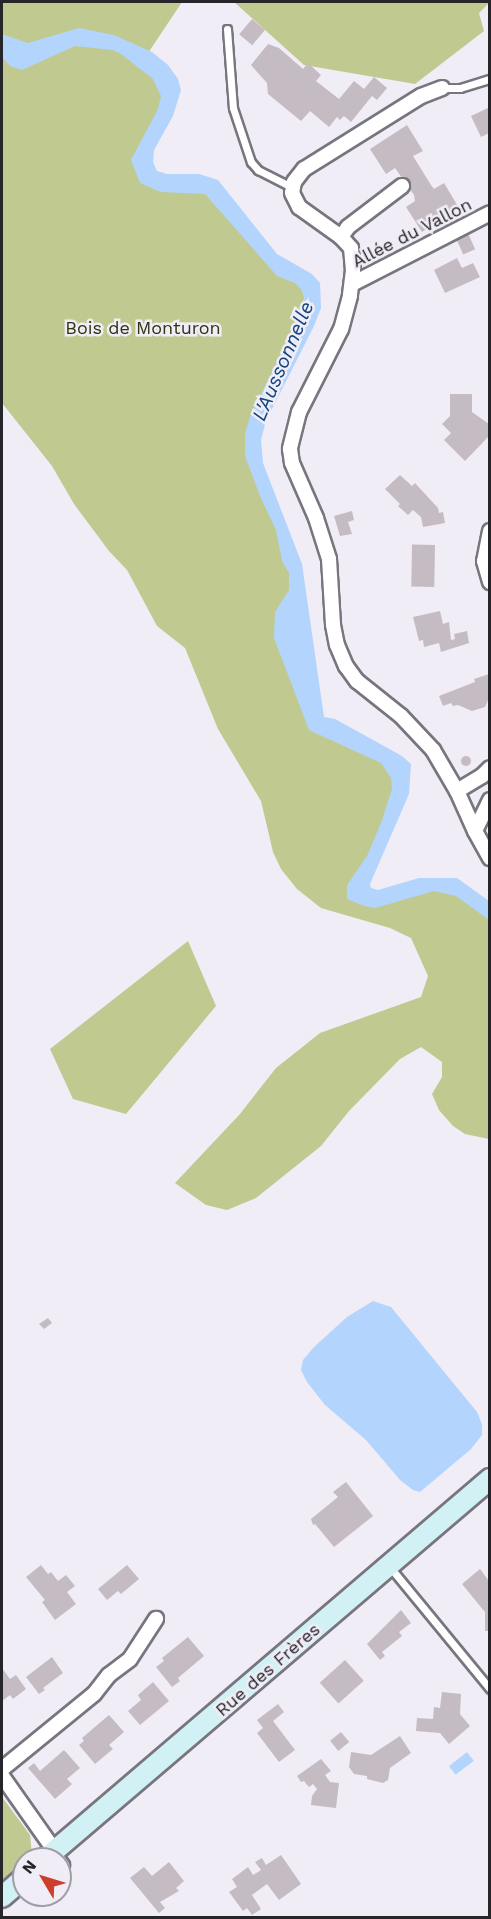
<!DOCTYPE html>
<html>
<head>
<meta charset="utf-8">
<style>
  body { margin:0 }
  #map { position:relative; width:491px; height:1919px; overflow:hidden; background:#f0edf7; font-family:"Work Sans",sans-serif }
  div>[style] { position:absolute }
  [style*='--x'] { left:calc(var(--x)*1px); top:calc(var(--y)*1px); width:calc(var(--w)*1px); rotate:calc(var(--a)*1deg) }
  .green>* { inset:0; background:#c0c990 }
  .water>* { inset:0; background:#b3d4fd; transform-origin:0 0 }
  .building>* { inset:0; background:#c5bbc3; transform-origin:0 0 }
  .round { border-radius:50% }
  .roads { filter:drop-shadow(2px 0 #78757e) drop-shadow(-2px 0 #78757e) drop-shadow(0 2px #78757e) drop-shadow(0 -2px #78757e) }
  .lane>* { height:7px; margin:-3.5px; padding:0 3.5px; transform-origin:3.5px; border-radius:3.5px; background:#fff }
  .street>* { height:14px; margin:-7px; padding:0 7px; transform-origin:7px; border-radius:7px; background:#fff }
  .secondary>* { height:20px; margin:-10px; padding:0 10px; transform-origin:10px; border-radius:10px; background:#d1f1f5 }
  span { translate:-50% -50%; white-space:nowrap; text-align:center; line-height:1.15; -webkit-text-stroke:5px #f0edf7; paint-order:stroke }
  .street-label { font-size:18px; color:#262529 }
  .park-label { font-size:18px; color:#2f340f }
  .water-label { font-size:20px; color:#104580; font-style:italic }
  .frame { position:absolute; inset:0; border:3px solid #262529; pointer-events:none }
  .north { position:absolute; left:12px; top:1847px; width:60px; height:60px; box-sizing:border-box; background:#f0edf7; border:2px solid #9f9da5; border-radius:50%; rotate:308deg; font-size:16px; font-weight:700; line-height:24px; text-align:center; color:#262529 }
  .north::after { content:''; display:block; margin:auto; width:21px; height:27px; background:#cb3f2c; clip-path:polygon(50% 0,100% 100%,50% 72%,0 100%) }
</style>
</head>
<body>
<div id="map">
  <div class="green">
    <i style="clip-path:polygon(2px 2px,182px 2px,144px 59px,171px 98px,143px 146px,146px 178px,198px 183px,274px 262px,313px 289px,252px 436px,292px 567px,325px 727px,407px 768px,355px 895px,453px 881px,489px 910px,489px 1139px,465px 1134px,453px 1126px,439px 1110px,432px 1094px,442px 1077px,442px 1062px,421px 1047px,400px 1059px,349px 1111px,321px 1146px,256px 1198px,227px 1210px,206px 1205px,175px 1183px,240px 1114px,276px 1068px,320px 1033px,421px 997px,428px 976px,411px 938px,390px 928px,321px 908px,297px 889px,281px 869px,273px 852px,261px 801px,218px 729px,185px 648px,157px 626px,127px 570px,109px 551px,74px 504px,52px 466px,2px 403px)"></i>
    <i style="clip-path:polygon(234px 2px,490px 2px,479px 13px,484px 31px,415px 84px,304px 65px)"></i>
    <i style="clip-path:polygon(188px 941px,216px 1006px,126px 1114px,73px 1099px,50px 1049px)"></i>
    <i style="clip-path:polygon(2px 1797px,30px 1835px,32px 1855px,2px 1881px)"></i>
  </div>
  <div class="water">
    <i style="clip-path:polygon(79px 28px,114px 35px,152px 52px,168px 65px,178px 79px,181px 90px,173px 116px,154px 150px,153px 162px,157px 171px,167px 174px,199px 174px,218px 180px,277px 254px,312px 274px,320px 283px,321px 308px,314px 326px,266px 421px,261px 440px,263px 463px,302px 564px,324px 717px,335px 719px,402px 756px,411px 764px,409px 794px,370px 884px,371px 888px,378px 890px,419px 878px,457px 878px,489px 901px,489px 920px,456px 896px,434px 891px,375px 908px,364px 906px,347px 899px,347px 885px,367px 856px,381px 823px,392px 789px,391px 778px,381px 763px,309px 730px,274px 638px,275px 612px,289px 590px,289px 573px,282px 561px,276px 530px,260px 496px,245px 456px,245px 434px,250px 417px,299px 316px,304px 297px,301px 289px,295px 283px,277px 276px,205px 194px,161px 192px,140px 183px,131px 160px,158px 109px,161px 96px,153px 79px,121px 54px,113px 50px,75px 46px,22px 70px,10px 66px,2px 57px,2px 34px,28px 43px)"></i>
    <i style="clip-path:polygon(373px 1301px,391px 1307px,477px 1412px,482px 1424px,482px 1435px,471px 1449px,420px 1492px,413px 1490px,400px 1480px,366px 1440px,325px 1405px,307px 1382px,301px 1370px,303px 1360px,314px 1347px,347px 1317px)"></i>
    <i style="left:467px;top:1752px;width:11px;height:23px;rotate:52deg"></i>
  </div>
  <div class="building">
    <i style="left:252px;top:19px;width:17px;height:20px;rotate:40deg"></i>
    <i style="clip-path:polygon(268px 44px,279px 48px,303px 69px,308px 63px,321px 75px,316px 81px,339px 99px,354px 81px,364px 89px,374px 77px,387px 88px,377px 100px,372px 96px,351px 122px,344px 116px,340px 120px,337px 117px,329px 127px,310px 111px,301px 121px,268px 94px,267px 83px,251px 65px)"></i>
    <i style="clip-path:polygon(488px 108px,489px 133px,481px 137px,471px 116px)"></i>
    <i style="clip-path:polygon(407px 125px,423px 151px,413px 156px,431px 185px,434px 189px,444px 183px,459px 208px,422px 232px,406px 207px,415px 201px,414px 195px,395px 168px,386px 174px,370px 149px)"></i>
    <i style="left:467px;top:231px;width:20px;height:13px;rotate:66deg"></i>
    <i style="clip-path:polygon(457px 258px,462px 268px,473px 263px,480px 277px,445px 293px,434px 270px)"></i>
    <i style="clip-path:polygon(450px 394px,472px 394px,472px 412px,489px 424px,489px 436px,465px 461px,444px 440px,451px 433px,442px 424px,450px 416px)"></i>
    <i style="clip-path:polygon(400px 475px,412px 486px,415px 483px,438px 508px,439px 513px,443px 512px,445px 523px,423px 527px,421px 517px,413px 510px,408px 515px,398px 506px,400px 504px,385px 489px)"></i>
    <i style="clip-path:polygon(352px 511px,354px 520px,348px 522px,352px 534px,340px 536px,334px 516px)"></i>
    <i style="left:435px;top:545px;width:42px;height:23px;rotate:91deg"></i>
    <i style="clip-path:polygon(440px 611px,443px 624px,449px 622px,451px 640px,455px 639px,454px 634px,467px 631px,469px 643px,441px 652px,439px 643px,424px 647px,423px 640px,419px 641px,413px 617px)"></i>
    <i style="clip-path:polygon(489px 674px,489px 698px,485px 707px,472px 711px,458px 705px,453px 706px,451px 703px,443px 706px,439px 696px,475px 682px,474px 679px)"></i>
    <i class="round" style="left:461px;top:756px;width:10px;height:10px"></i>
    <i style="clip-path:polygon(48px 1318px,52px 1323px,44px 1329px,39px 1324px)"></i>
    <i style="clip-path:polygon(346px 1482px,373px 1516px,334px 1547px,315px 1524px,313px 1525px,311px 1519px,338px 1497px,333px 1492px)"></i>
    <i style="clip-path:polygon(41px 1565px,48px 1574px,51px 1572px,58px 1581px,66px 1575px,75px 1586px,67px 1592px,76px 1604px,55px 1620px,42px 1602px,45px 1600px,26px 1577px)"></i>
    <i style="clip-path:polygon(127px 1565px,139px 1579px,121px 1594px,118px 1591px,107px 1600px,98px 1589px)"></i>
    <i style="clip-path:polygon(480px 1569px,489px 1581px,489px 1631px,485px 1631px,485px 1612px,462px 1584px)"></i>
    <i style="clip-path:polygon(401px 1610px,411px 1623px,399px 1632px,402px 1636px,382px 1652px,385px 1656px,380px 1660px,367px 1644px)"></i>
    <i style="clip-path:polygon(188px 1637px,204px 1656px,178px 1678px,180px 1681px,172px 1687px,156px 1667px,164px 1661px,162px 1658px)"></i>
    <i style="clip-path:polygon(52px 1657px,63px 1673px,43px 1688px,45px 1690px,39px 1694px,26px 1677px)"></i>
    <i style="left:345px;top:1660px;width:28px;height:34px;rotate:48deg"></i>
    <i style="clip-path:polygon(2px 1668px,10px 1679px,16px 1675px,26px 1689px,13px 1699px,10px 1695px,2px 1701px)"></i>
    <i style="clip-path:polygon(153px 1682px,169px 1701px,140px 1725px,128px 1711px,141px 1700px,138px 1695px)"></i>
    <i style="clip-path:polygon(442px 1692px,461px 1694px,460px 1714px,470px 1726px,449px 1744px,440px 1733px,416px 1731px,417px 1718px,433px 1719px,434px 1707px,440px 1708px)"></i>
    <i style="clip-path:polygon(278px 1704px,284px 1712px,273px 1721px,295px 1750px,279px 1762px,257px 1733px,263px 1728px,257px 1720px)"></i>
    <i style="clip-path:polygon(109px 1715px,124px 1732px,109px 1745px,113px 1749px,95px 1764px,79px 1745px,84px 1741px,82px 1738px)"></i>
    <i style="left:341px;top:1732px;width:13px;height:14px;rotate:51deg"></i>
    <i style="clip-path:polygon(400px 1736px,411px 1753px,390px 1768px,388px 1780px,383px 1783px,367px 1779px,367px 1776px,354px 1774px,349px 1767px,351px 1752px,371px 1755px)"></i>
    <i style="clip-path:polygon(64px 1750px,80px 1768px,67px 1779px,72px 1784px,55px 1799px,28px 1768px,34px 1763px,40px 1771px)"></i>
    <i style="clip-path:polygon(321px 1759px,331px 1771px,325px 1775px,330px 1782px,339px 1783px,336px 1808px,311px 1805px,312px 1796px,317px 1789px,313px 1784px,309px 1787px,304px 1781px,301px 1782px,297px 1776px)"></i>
    <i style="clip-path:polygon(281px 1855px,301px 1884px,279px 1900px,267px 1884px,252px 1895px,261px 1909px,252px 1915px,247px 1908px,243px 1911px,229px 1892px,237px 1887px,232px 1879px,248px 1867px,253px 1875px,261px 1870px,255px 1862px,262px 1858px,266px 1865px)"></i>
    <i style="clip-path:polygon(169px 1862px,184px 1881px,176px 1888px,179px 1891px,160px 1902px,165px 1908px,159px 1913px,130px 1878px,144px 1867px,152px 1876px)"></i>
  </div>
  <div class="roads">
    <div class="lane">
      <i style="--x:227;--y:29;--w:79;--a:85.7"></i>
      <i style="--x:233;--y:108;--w:57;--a:71.6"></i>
      <i style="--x:251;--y:162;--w:11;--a:49"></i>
      <i style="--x:258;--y:170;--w:39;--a:27"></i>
      <i style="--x:442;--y:88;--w:18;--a:0"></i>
      <i style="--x:460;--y:88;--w:31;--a:-17"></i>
      <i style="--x:389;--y:1566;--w:159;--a:50.6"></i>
      <i style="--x:56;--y:1851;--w:16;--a:55"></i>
    </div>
    <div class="street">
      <i style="--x:442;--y:88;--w:22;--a:159"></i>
      <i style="--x:421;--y:96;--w:138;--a:148"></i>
      <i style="--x:304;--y:169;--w:16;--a:128"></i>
      <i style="--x:294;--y:182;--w:11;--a:100"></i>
      <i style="--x:292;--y:193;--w:16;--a:63"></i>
      <i style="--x:299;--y:207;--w:52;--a:35.5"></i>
      <i style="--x:341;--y:237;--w:15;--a:48"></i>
      <i style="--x:351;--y:248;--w:22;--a:85"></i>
      <i style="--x:353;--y:270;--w:26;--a:97"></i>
      <i style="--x:350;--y:296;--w:34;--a:105"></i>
      <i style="--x:341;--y:329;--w:93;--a:116.8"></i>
      <i style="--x:299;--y:412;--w:38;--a:104"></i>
      <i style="--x:290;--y:449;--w:14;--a:82"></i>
      <i style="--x:292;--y:463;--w:60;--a:66.4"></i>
      <i style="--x:316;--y:518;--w:43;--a:72.4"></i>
      <i style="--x:329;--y:559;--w:66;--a:86.5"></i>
      <i style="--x:333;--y:625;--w:20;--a:79"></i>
      <i style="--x:337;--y:645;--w:23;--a:67"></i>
      <i style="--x:346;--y:666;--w:19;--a:54"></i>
      <i style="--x:357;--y:681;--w:56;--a:38.5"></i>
      <i style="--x:401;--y:716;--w:47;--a:46.7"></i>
      <i style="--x:433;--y:750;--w:48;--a:59.7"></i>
      <i style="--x:457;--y:791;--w:29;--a:-31"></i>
      <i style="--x:482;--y:776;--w:11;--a:-45"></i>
      <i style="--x:341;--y:237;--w:12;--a:-55"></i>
      <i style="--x:348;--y:227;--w:68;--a:-37.2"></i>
      <i style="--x:352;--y:284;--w:155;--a:-27.2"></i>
      <i style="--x:490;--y:531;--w:31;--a:101"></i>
      <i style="--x:484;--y:561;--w:22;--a:74"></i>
      <i style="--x:457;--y:791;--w:44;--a:65.8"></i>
      <i style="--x:490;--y:800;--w:34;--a:116"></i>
      <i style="--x:475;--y:831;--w:31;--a:61"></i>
      <i style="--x:2;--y:1769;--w:119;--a:-39.2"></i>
      <i style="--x:94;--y:1694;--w:24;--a:-52"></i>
      <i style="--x:109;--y:1675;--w:26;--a:-37"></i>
      <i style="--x:130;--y:1659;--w:48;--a:-57"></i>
      <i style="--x:2;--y:1776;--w:92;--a:54.8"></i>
    </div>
    <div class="secondary">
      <i style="--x:45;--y:1859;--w:585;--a:-40.5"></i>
      <i style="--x:2;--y:1897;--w:29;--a:-41"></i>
    </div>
  </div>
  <div class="street-label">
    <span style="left:412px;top:233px;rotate:-27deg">Allée du Vallon</span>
    <span style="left:268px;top:1670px;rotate:-41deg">Rue des Frères</span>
  </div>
  <div class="park-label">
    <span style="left:143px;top:328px">Bois de Monturon</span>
  </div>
  <div class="water-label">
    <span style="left:283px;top:361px;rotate:-67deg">L'Aussonnelle</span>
  </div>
  <div class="frame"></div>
  <div class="north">N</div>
</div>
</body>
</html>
